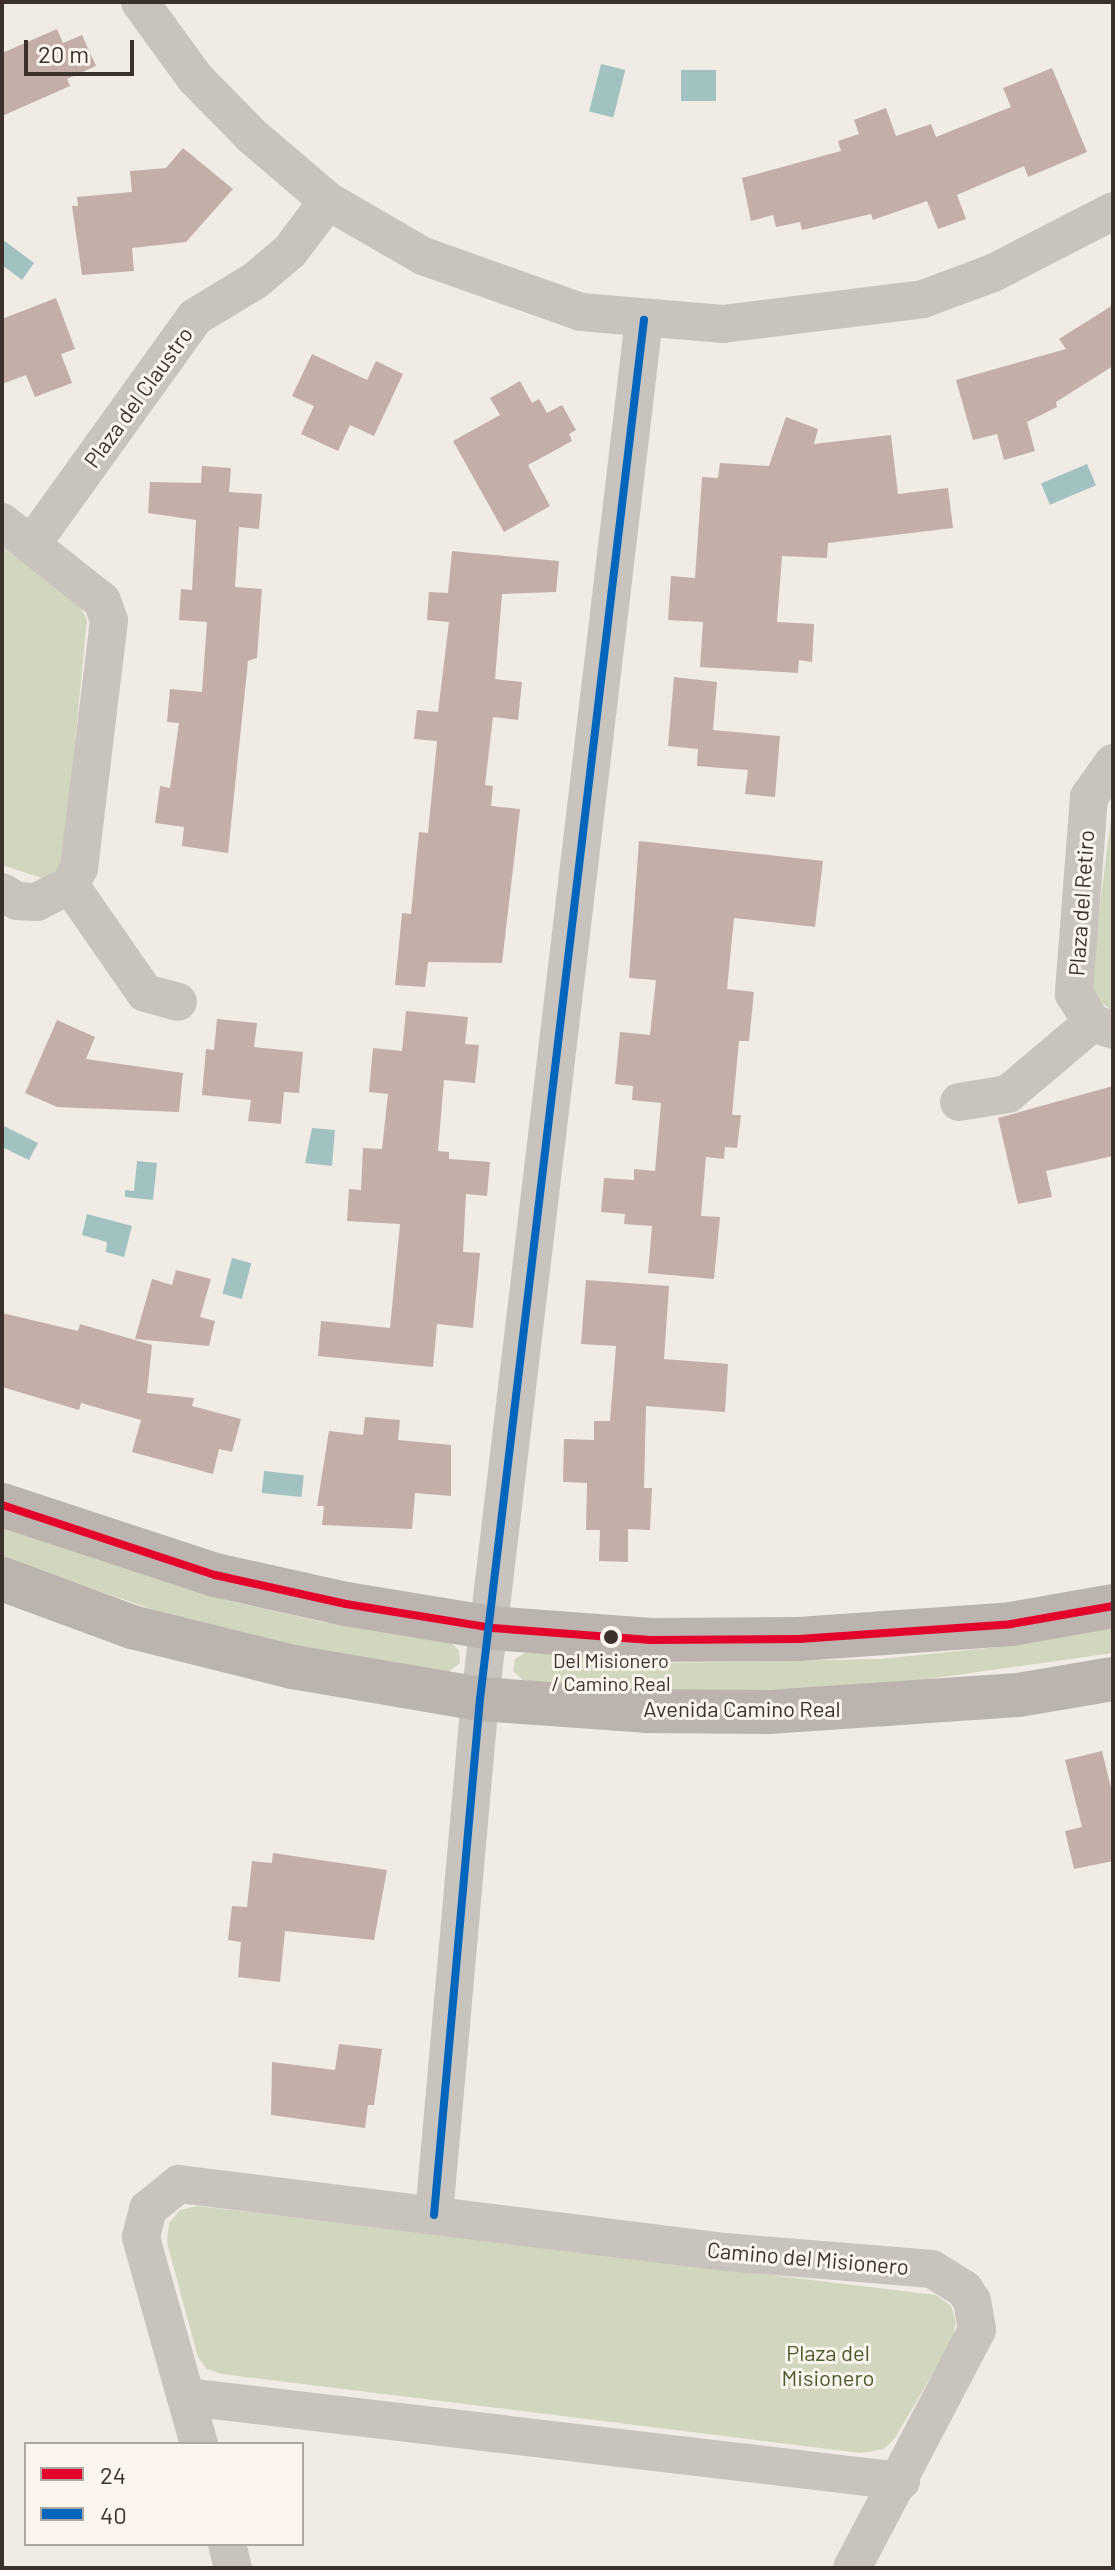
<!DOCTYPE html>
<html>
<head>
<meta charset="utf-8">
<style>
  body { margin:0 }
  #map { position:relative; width:1115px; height:2570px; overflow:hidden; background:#f0ebe5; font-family:Barlow,sans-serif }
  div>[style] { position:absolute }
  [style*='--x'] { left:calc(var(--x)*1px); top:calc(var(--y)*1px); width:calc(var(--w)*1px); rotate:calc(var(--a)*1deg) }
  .green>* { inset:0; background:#d1d6bf }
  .water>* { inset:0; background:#a1c2c1; transform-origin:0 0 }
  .building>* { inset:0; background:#c3afa7 }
  .street>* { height:38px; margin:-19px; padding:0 19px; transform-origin:19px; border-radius:19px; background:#c9c3be }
  .secondary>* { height:44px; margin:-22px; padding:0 22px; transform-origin:22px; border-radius:22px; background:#bab3ae }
  .bus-1>* { height:8px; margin:-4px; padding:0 4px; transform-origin:4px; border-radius:4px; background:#e4002b }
  .bus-2>* { height:8px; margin:-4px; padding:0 4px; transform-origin:4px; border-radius:4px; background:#0065bd }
  .dots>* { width:22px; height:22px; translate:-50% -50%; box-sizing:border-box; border:4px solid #fbf5ee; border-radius:50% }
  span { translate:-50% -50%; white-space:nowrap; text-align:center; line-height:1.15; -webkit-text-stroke:6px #fbf5ee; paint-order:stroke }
  .bus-label { font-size:20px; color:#3b302b }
  .street-label { font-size:22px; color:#3b302b }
  .park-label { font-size:22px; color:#4a5a2e }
  .frame { position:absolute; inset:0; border:4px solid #3b302b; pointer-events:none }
  .legend { position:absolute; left:24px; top:2442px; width:280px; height:104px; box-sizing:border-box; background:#fbf5ee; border:2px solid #aea6a0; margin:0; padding:10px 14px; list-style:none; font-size:24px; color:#3b302b }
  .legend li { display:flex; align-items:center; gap:16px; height:40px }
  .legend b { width:40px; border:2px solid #aea6a0 }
  .scale { position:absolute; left:24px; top:40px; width:110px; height:36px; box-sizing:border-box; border:4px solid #3b302b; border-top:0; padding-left:10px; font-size:24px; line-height:28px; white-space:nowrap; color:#3b302b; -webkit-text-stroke:6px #fbf5ee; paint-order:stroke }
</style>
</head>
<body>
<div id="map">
  <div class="green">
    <i style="clip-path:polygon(2px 547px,79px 604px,87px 620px,63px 864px,45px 879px,2px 865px)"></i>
    <i style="clip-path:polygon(1113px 803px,1113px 1009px,1112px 1010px,1097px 1000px,1090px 983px)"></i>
    <i style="clip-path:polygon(2px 1528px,225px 1600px,322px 1622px,449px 1640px,459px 1651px,460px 1663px,447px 1673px,312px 1651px,178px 1618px,2px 1558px)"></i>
    <i style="clip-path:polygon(1113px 1628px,1113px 1653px,864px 1688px,713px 1691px,553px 1684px,523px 1680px,513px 1671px,515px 1659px,527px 1652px,669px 1663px,880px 1659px,1008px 1646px)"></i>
    <i style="clip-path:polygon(197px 2206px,936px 2295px,951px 2306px,956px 2322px,952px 2340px,895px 2438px,884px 2449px,861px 2453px,222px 2374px,207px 2369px,198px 2357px,167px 2243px,169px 2223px,180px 2210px)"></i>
  </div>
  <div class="water">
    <i style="left:601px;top:64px;width:25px;height:49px;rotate:14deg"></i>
    <i style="left:681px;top:70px;width:35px;height:31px"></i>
    <i style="clip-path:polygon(2px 239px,34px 263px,22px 280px,2px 265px)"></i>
    <i style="left:1087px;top:464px;width:23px;height:50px;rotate:67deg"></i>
    <i style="clip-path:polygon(2px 1125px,38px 1143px,29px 1160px,2px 1147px)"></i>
    <i style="clip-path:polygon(312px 1128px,335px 1130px,332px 1166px,305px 1163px)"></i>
    <i style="clip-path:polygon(137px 1161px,157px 1163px,153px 1200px,125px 1197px,125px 1190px,134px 1191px)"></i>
    <i style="clip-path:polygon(87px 1214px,132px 1226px,124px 1257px,106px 1252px,107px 1242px,82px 1235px)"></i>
    <i style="left:232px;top:1258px;width:20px;height:37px;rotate:15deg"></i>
    <i style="left:264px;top:1471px;width:40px;height:22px;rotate:6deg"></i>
  </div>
  <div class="building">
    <i style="clip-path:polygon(57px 29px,63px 43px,82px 35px,96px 66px,67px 79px,70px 86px,2px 116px,2px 53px)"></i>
    <i style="clip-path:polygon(1052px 68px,1087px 152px,1028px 177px,1024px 166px,957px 195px,966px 219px,938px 229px,927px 201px,873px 220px,871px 214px,802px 230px,800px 222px,776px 227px,773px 215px,751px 221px,742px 178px,841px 151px,838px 141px,859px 134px,854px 120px,886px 108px,896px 136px,931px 124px,936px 137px,1011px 107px,1003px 88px)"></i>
    <i style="clip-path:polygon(183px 148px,233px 189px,186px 242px,132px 248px,134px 271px,82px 275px,72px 206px,78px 206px,77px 197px,132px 192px,130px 171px,166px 168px)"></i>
    <i style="clip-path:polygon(56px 298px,75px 349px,61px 354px,72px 383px,35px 397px,26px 375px,2px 384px,2px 319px)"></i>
    <i style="clip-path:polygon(1113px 305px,1113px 366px,1056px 402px,1057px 407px,1027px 422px,1035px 451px,1004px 460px,997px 434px,973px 440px,956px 380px,1066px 349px,1059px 339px)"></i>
    <i style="clip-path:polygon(312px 354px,367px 380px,376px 361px,403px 374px,374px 436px,350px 425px,338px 451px,301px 434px,314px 406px,292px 396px)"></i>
    <i style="clip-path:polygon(520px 381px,532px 403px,539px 399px,547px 413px,562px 405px,576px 430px,569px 434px,572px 441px,528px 465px,550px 506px,504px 532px,453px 441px,500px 415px,490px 398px)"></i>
    <i style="clip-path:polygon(786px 417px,818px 429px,814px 444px,891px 435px,898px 494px,948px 488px,953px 528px,828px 543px,827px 558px,782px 556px,777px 622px,814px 624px,812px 662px,799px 660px,798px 673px,700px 667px,703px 622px,668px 620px,671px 576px,695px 578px,702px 477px,718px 478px,720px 463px,769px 466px)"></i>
    <i style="clip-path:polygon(202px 466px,231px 468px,229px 492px,262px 494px,259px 529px,239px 527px,235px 587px,262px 589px,257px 658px,248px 661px,228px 853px,182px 846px,184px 827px,155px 823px,160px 786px,170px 788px,179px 723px,167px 722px,170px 689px,202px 692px,207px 622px,179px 620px,181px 589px,192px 590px,196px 520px,148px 513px,150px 482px,201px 483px)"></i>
    <i style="clip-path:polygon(452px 551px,559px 561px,556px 592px,502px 594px,495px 679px,522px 682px,518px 720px,493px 717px,485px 785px,493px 786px,491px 806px,520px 809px,502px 963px,428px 962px,425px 987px,395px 985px,402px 913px,411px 914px,419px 832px,428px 833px,437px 741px,414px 739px,417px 710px,438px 712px,449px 622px,427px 620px,429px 592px,448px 593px)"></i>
    <i style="clip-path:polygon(674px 677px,717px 682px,713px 730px,780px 736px,775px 797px,745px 794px,748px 770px,697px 766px,698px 749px,668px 746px)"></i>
    <i style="clip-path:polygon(639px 841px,823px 861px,815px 927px,734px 918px,727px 989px,754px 992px,749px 1041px,739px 1041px,732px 1115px,741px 1115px,737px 1148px,725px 1147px,724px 1159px,706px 1157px,701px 1216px,720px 1217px,714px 1279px,648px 1273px,652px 1226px,624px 1224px,625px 1214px,601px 1212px,604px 1178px,634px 1180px,634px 1169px,655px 1171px,661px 1103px,632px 1100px,633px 1086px,615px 1084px,620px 1032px,650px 1035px,656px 980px,629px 978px)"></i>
    <i style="clip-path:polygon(406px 1011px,468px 1017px,465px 1044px,479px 1045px,475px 1083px,444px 1080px,438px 1151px,449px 1152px,449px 1159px,490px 1162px,487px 1196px,466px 1194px,463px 1252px,480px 1253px,473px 1328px,437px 1324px,433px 1367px,318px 1356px,321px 1321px,390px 1328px,400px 1224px,347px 1221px,349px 1189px,361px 1190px,363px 1148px,382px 1149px,388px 1094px,369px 1092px,373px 1048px,402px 1051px)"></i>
    <i style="clip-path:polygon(217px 1019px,257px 1023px,254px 1047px,303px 1052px,299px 1093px,284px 1092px,281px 1124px,248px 1121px,251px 1100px,202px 1095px,206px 1049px,214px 1050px)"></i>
    <i style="clip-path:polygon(57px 1020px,95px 1037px,86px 1059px,183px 1073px,179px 1112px,57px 1107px,25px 1093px)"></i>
    <i style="clip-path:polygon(1113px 1086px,1113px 1156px,1046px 1171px,1052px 1197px,1018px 1204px,998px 1118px)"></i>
    <i style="clip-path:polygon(176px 1270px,211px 1279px,200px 1317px,215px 1321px,209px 1346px,135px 1339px,152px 1279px,172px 1285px)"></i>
    <i style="clip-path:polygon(586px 1280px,669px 1286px,664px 1359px,728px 1364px,725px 1412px,646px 1406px,644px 1488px,652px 1488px,650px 1530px,628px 1529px,628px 1562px,599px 1561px,600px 1530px,586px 1530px,587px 1483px,563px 1482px,564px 1439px,594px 1440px,594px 1421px,610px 1421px,616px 1346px,581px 1344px)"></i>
    <i style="clip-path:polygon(2px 1313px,78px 1331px,80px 1324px,152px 1345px,147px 1393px,194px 1398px,192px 1406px,241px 1419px,232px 1452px,219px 1449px,213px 1474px,132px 1452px,141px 1420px,81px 1403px,79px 1410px,2px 1387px)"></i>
    <i style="clip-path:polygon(365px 1417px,400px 1420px,398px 1440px,451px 1445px,451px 1496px,415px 1493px,412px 1529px,322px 1525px,324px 1506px,317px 1506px,329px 1431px,363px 1435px)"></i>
    <i style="clip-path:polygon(1102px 1751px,1113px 1796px,1113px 1861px,1074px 1869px,1065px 1831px,1082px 1827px,1065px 1760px)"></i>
    <i style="clip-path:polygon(273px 1853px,387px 1870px,374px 1940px,285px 1931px,280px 1982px,238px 1977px,241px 1942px,228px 1940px,232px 1906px,247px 1907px,252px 1861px,272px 1863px)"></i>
    <i style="clip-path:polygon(339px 2044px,382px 2049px,374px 2105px,368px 2105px,365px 2128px,271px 2115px,272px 2062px,335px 2070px)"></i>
  </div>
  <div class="street">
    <i style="--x:140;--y:2;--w:94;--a:54.1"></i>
    <i style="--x:195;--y:78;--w:81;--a:45.5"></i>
    <i style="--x:252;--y:136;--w:100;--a:40.5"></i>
    <i style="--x:328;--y:201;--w:110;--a:30.1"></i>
    <i style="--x:423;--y:256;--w:168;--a:19.5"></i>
    <i style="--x:581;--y:312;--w:143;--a:4.8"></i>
    <i style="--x:723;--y:324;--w:202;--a:-7.1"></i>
    <i style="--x:923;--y:299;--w:75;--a:-20.4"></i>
    <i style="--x:993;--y:273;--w:135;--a:-27.3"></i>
    <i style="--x:2;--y:522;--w:127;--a:38.3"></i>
    <i style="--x:102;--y:601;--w:20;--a:70"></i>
    <i style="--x:109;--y:620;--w:250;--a:96.9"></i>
    <i style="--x:79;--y:868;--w:19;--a:118"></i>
    <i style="--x:70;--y:885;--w:37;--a:153"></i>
    <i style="--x:37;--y:902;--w:20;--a:-177"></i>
    <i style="--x:17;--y:901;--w:17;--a:-149"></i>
    <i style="--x:32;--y:544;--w:279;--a:-54.3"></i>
    <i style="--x:195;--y:317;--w:71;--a:-31.2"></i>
    <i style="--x:256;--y:280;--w:45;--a:-40.5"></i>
    <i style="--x:290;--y:251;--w:63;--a:-52.8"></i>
    <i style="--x:1113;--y:763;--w:42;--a:125.2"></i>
    <i style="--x:1089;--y:797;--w:198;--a:94.4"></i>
    <i style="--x:1074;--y:994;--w:34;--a:58"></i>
    <i style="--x:1092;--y:1023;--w:22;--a:18"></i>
    <i style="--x:70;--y:885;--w:131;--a:55.2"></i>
    <i style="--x:145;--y:993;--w:34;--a:15"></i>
    <i style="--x:959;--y:1102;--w:50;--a:-9.3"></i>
    <i style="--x:1008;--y:1094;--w:110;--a:-40.2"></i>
    <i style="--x:434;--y:2215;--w:518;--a:-84.91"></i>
    <i style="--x:480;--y:1699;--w:1389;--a:-83.22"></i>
    <i style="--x:187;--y:2397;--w:719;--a:6.71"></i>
    <i style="--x:199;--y:2444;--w:215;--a:-105.7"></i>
    <i style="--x:141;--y:2237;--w:29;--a:-76"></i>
    <i style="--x:148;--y:2209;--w:40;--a:-39"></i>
    <i style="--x:179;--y:2184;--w:550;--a:7.1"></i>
    <i style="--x:725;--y:2252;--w:208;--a:4.7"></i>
    <i style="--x:932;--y:2269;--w:38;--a:32"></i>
    <i style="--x:964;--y:2289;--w:14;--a:56"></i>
    <i style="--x:972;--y:2301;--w:29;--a:80"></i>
    <i style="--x:977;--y:2330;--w:269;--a:117.7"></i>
    <i style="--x:227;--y:2544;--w:25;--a:76"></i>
  </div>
  <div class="secondary">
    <i style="--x:2;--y:1505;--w:224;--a:18.2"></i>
    <i style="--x:215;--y:1575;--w:134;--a:12.5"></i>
    <i style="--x:346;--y:1604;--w:148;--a:9.3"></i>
    <i style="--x:492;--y:1628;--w:159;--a:4.3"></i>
    <i style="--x:651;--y:1640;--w:148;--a:-0.4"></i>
    <i style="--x:799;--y:1639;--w:213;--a:-4"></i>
    <i style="--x:1011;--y:1624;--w:104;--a:-10"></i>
    <i style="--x:2;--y:1579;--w:139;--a:20.3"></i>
    <i style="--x:132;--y:1627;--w:166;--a:14"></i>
    <i style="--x:293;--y:1667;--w:190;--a:9.7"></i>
    <i style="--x:480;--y:1699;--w:166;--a:4.1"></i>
    <i style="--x:646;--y:1711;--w:123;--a:0.5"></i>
    <i style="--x:769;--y:1712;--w:250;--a:-3.9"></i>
    <i style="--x:1018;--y:1695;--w:96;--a:-9.6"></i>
  </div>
  <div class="bus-1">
    <i style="--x:2;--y:1505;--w:224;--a:18.2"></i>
    <i style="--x:215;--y:1575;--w:134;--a:12.5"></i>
    <i style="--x:346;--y:1604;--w:148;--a:9.3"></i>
    <i style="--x:492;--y:1628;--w:159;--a:4.3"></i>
    <i style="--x:651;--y:1640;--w:148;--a:-0.4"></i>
    <i style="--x:799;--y:1639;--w:213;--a:-4"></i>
    <i style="--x:1011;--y:1624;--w:104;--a:-10"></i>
  </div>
  <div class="bus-2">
    <i style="--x:434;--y:2215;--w:518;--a:-84.91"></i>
    <i style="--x:480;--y:1699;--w:1389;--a:-83.22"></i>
  </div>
  <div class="dots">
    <i style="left:611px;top:1637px;background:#3b302b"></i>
  </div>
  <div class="bus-label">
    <span style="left:611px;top:1672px">Del Misionero<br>/ Camino Real</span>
  </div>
  <div class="street-label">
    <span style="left:138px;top:397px;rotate:-54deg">Plaza del Claustro</span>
    <span style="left:1081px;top:903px;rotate:-86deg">Plaza del Retiro</span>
    <span style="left:742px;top:1709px">Avenida Camino Real</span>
    <span style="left:808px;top:2258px;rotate:5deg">Camino del Misionero</span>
  </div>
  <div class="park-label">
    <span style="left:828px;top:2365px">Plaza del<br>Misionero</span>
  </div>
  <div class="frame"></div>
  <ul class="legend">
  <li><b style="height:10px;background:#e4002b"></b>24</li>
  <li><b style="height:10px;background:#0065bd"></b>40</li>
  </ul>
  <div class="scale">20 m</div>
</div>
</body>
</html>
